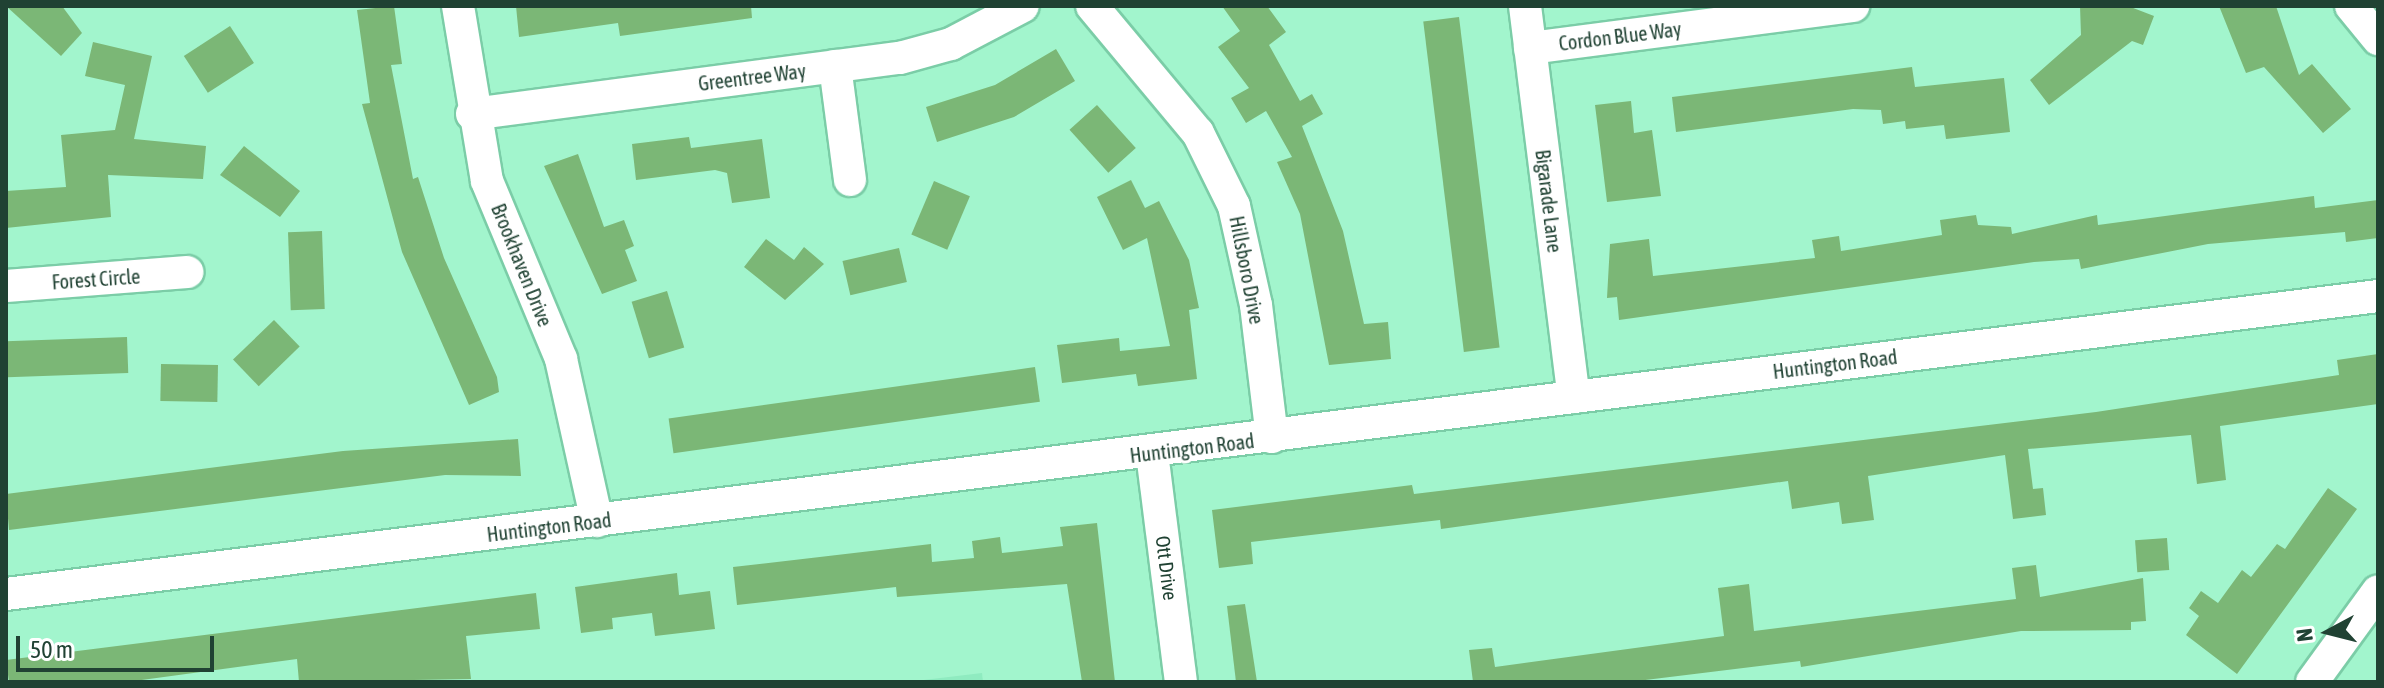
<!DOCTYPE html>
<html>
<head>
<meta charset="utf-8">
<style>
  body { margin:0 }
  #map { position:relative; width:2384px; height:688px; overflow:hidden; background:#a2f5cd; font-family:"Asap Condensed",sans-serif }
  div>[style] { position:absolute }
  [style*='--x'] { left:calc(var(--x)*1px); top:calc(var(--y)*1px); width:calc(var(--w)*1px); rotate:calc(var(--a)*1deg) }
  .built>* { inset:0; background:#8febc0 }
  .building>* { inset:0; background:#7bb776; transform-origin:0 0 }
  .roads { filter:drop-shadow(2px 0 #7bcda7) drop-shadow(-2px 0 #7bcda7) drop-shadow(0 2px #7bcda7) drop-shadow(0 -2px #7bcda7) }
  .minor>* { height:32px; margin:-16px; padding:0 16px; transform-origin:16px; border-radius:16px; background:#fff }
  span { translate:-50% -50%; white-space:nowrap; text-align:center; line-height:1.15; -webkit-text-stroke:6px #fff; paint-order:stroke }
  .street-label { font-size:20px; color:#204233 }
  .frame { position:absolute; inset:0; border:8px solid #204233; pointer-events:none }
  .north { position:absolute; left:2288px; top:592px; width:80px; height:80px; -webkit-text-stroke:6px #fff; paint-order:stroke; rotate:263deg; font-size:22px; font-weight:700; line-height:32px; text-align:center; color:#204233 }
  .north::after { content:''; display:block; margin:auto; width:28px; height:36px; background:#204233; clip-path:polygon(50% 0,100% 100%,50% 72%,0 100%) }
  .scale { position:absolute; left:16px; top:636px; width:198px; height:36px; box-sizing:border-box; border:4px solid #204233; border-top:0; padding-left:10px; font-size:24px; line-height:28px; white-space:nowrap; color:#204233; -webkit-text-stroke:6px #fff; paint-order:stroke }
</style>
</head>
<body>
<div id="map">
  <div class="built">
    <i style="clip-path:polygon(982px 673px,983px 682px,907px 682px)"></i>
  </div>
  <div class="building">
    <i style="clip-path:polygon(6px 6px,62px 6px,82px 33px,61px 56px)"></i>
    <i style="clip-path:polygon(394px 6px,402px 64px,391px 65px,413px 179px,418px 177px,444px 258px,497px 377px,499px 392px,469px 405px,402px 252px,362px 104px,370px 103px,357px 10px)"></i>
    <i style="clip-path:polygon(516px 6px,751px 6px,752px 18px,620px 36px,618px 23px,519px 37px)"></i>
    <i style="clip-path:polygon(1222px 6px,1267px 6px,1286px 32px,1269px 45px,1300px 101px,1312px 94px,1323px 114px,1302px 126px,1343px 231px,1364px 324px,1388px 322px,1391px 359px,1329px 365px,1300px 214px,1277px 162px,1292px 157px,1266px 111px,1246px 123px,1231px 98px,1249px 88px,1218px 47px,1240px 31px)"></i>
    <i style="clip-path:polygon(2080px 6px,2128px 6px,2154px 16px,2143px 45px,2132px 41px,2049px 105px,2030px 80px,2081px 35px)"></i>
    <i style="clip-path:polygon(2219px 6px,2276px 6px,2299px 75px,2312px 64px,2351px 109px,2323px 133px,2264px 67px,2246px 73px)"></i>
    <i style="left:1459px;top:17px;width:333px;height:36px;rotate:83deg"></i>
    <i style="left:230px;top:26px;width:44px;height:55px;rotate:57deg"></i>
    <i style="clip-path:polygon(93px 42px,152px 56px,134px 139px,206px 146px,203px 179px,108px 175px,111px 217px,6px 228px,6px 191px,66px 187px,61px 135px,115px 130px,125px 85px,85px 76px)"></i>
    <i style="clip-path:polygon(1056px 49px,1075px 81px,1014px 117px,937px 142px,926px 107px,995px 85px)"></i>
    <i style="clip-path:polygon(1912px 67px,1915px 87px,2004px 78px,2010px 132px,1946px 139px,1944px 125px,1906px 129px,1905px 121px,1883px 124px,1881px 110px,1853px 109px,1676px 132px,1672px 97px)"></i>
    <i style="clip-path:polygon(1631px 101px,1634px 133px,1652px 130px,1661px 196px,1607px 202px,1595px 105px)"></i>
    <i style="left:1097px;top:105px;width:58px;height:37px;rotate:48deg"></i>
    <i style="clip-path:polygon(689px 137px,691px 148px,762px 139px,770px 198px,732px 203px,727px 173px,715px 170px,636px 180px,632px 144px)"></i>
    <i style="clip-path:polygon(244px 146px,300px 191px,280px 217px,220px 175px)"></i>
    <i style="clip-path:polygon(578px 154px,604px 227px,624px 220px,634px 246px,625px 250px,637px 281px,602px 294px,544px 166px)"></i>
    <i style="clip-path:polygon(1131px 180px,1145px 208px,1159px 201px,1189px 260px,1199px 308px,1189px 310px,1197px 379px,1138px 386px,1136px 374px,1062px 383px,1057px 345px,1119px 338px,1120px 351px,1170px 346px,1147px 238px,1123px 250px,1097px 197px)"></i>
    <i style="left:934px;top:181px;width:39px;height:58px;rotate:23deg"></i>
    <i style="clip-path:polygon(2314px 196px,2315px 208px,2378px 200px,2378px 238px,2346px 242px,2345px 232px,2208px 244px,2081px 269px,2079px 259px,2034px 262px,1619px 320px,1617px 297px,1607px 298px,1610px 244px,1649px 239px,1653px 276px,1815px 258px,1812px 240px,1839px 236px,1841px 251px,1942px 235px,1940px 220px,1976px 215px,1978px 225px,2011px 227px,2012px 234px,2097px 215px,2098px 225px)"></i>
    <i style="left:322px;top:231px;width:78px;height:34px;rotate:88deg"></i>
    <i style="clip-path:polygon(766px 239px,794px 260px,804px 247px,824px 264px,785px 300px,744px 267px)"></i>
    <i style="left:899px;top:248px;width:35px;height:58px;rotate:77deg"></i>
    <i style="left:667px;top:291px;width:59px;height:37px;rotate:73deg"></i>
    <i style="left:274px;top:320px;width:37px;height:57px;rotate:46deg"></i>
    <i style="left:127px;top:337px;width:36px;height:121px;rotate:88deg"></i>
    <i style="clip-path:polygon(2378px 354px,2378px 404px,2220px 426px,2226px 480px,2197px 484px,2191px 435px,2028px 449px,2033px 489px,2043px 488px,2046px 515px,2013px 519px,2005px 455px,1868px 476px,1874px 520px,1842px 524px,1839px 502px,1792px 509px,1788px 481px,1441px 529px,1440px 520px,1251px 542px,1253px 564px,1219px 568px,1212px 510px,1412px 485px,1414px 494px,2096px 412px,2339px 375px,2337px 360px)"></i>
    <i style="left:161px;top:364px;width:57px;height:37px;rotate:1deg"></i>
    <i style="left:1035px;top:367px;width:35px;height:370px;rotate:82deg"></i>
    <i style="clip-path:polygon(518px 439px,521px 476px,445px 475px,9px 530px,6px 494px,343px 451px)"></i>
    <i style="clip-path:polygon(2328px 488px,2357px 509px,2237px 674px,2186px 635px,2199px 616px,2189px 608px,2201px 591px,2218px 603px,2242px 570px,2251px 577px,2277px 544px,2285px 549px)"></i>
    <i style="clip-path:polygon(1097px 523px,1115px 682px,1082px 682px,1067px 584px,897px 597px,896px 587px,737px 605px,733px 567px,931px 544px,932px 562px,974px 558px,972px 541px,1000px 537px,1002px 553px,1063px 546px,1060px 527px)"></i>
    <i style="left:2167px;top:538px;width:32px;height:32px;rotate:86deg"></i>
    <i style="clip-path:polygon(2036px 565px,2040px 597px,2143px 578px,2146px 621px,2131px 622px,2131px 630px,2021px 631px,1801px 667px,1800px 661px,1629px 682px,1473px 682px,1469px 650px,1492px 648px,1495px 667px,1724px 636px,1718px 588px,1749px 584px,1754px 631px,2016px 599px,2012px 568px)"></i>
    <i style="clip-path:polygon(677px 573px,679px 595px,710px 591px,715px 629px,655px 636px,652px 613px,612px 618px,613px 629px,581px 633px,575px 587px)"></i>
    <i style="clip-path:polygon(536px 593px,540px 629px,466px 636px,471px 679px,299px 682px,297px 659px,127px 682px,9px 682px,6px 660px)"></i>
    <i style="clip-path:polygon(1245px 604px,1257px 682px,1236px 682px,1227px 606px)"></i>
  </div>
  <div class="roads">
    <div class="minor">
      <i style="--x:458;--y:6;--w:177;--a:80.6"></i>
      <i style="--x:487;--y:181;--w:193;--a:67.4"></i>
      <i style="--x:561;--y:359;--w:166;--a:77.5"></i>
      <i style="--x:1092;--y:6;--w:165;--a:50.2"></i>
      <i style="--x:1198;--y:133;--w:81;--a:63.7"></i>
      <i style="--x:1234;--y:206;--w:101;--a:77.5"></i>
      <i style="--x:1256;--y:305;--w:133;--a:83.1"></i>
      <i style="--x:1525;--y:6;--w:394;--a:82.9"></i>
      <i style="--x:2351;--y:6;--w:43;--a:50.7"></i>
      <i style="--x:1530;--y:48;--w:326;--a:-7.4"></i>
      <i style="--x:835;--y:66;--w:115;--a:82.5"></i>
      <i style="--x:472;--y:114;--w:432;--a:-7.5"></i>
      <i style="--x:900;--y:58;--w:53;--a:-15.4"></i>
      <i style="--x:951;--y:44;--w:81;--a:-27.8"></i>
      <i style="--x:6;--y:286;--w:182;--a:-4.4"></i>
      <i style="--x:1152;--y:453;--w:231;--a:82.8"></i>
      <i style="--x:6;--y:594;--w:2391;--a:-7.16"></i>
      <i style="--x:2312;--y:682;--w:112;--a:-54"></i>
    </div>
  </div>
  <div class="street-label">
    <span style="left:1620px;top:36px;rotate:-7deg">Cordon Blue Way</span>
    <span style="left:752px;top:77px;rotate:-7deg">Greentree Way</span>
    <span style="left:1549px;top:201px;rotate:83deg">Bigarade Lane</span>
    <span style="left:522px;top:265px;rotate:68deg">Brookhaven Drive</span>
    <span style="left:1247px;top:270px;rotate:79deg">Hillsboro Drive</span>
    <span style="left:96px;top:279px;rotate:-4deg">Forest Circle</span>
    <span style="left:1835px;top:364px;rotate:-7deg">Huntington Road</span>
    <span style="left:1192px;top:448px;rotate:-7deg">Huntington Road</span>
    <span style="left:549px;top:527px;rotate:-7deg">Huntington Road</span>
    <span style="left:1167px;top:568px;rotate:83deg">Ott Drive</span>
  </div>
  <div class="frame"></div>
  <div class="north">N</div>
  <div class="scale">50 m</div>
</div>
</body>
</html>
